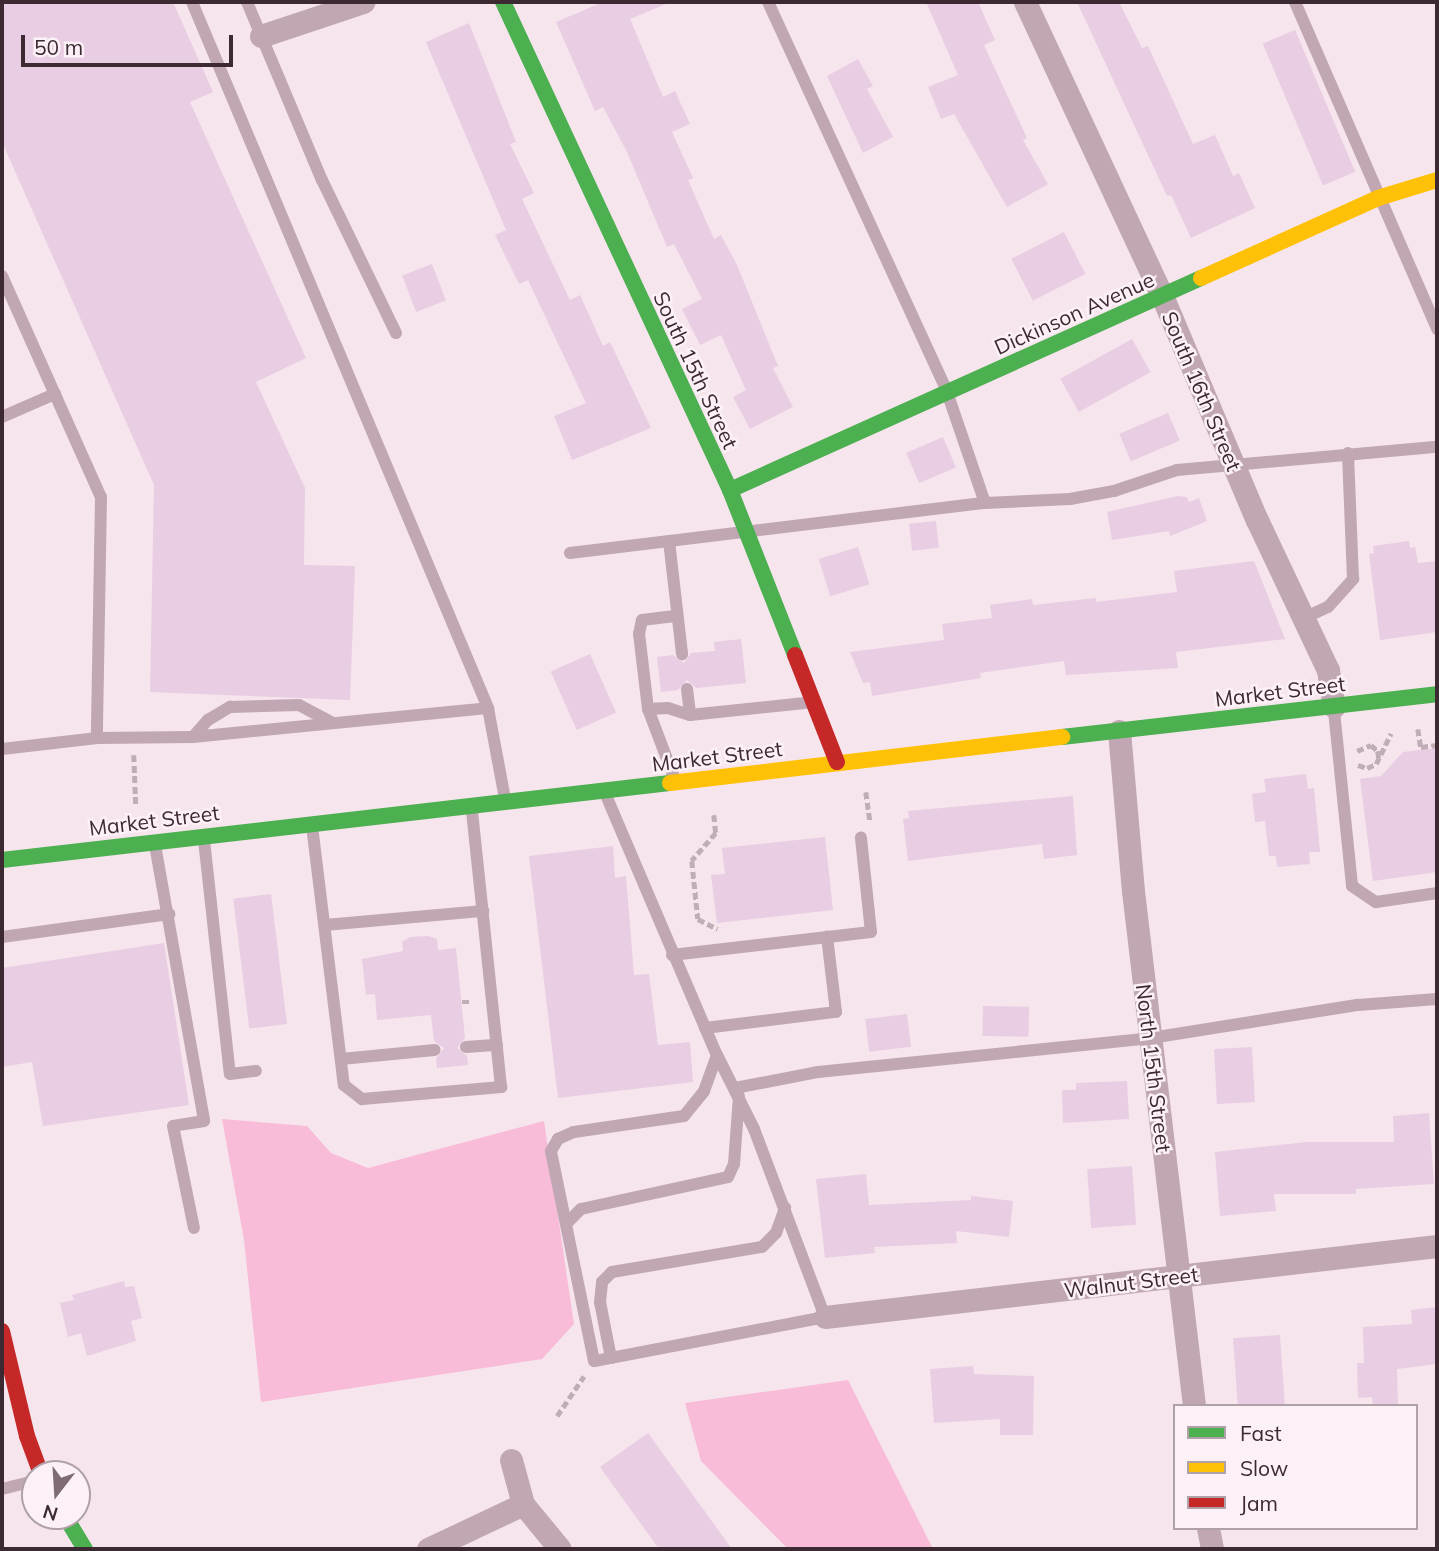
<!DOCTYPE html>
<html>
<head>
<meta charset="utf-8">
<style>
  body { margin:0 }
  #map { position:relative; width:1439px; height:1551px; overflow:hidden; background:#f6e5ec; font-family:Mulish,sans-serif }
  div>[style] { position:absolute }
  [style*='--x'] { left:calc(var(--x)*1px); top:calc(var(--y)*1px); width:calc(var(--w)*1px); rotate:calc(var(--a)*1deg) }
  .green>* { inset:0; background:#f8bcd9 }
  .building>* { inset:0; background:#e9cde3; transform-origin:0 0 }
  .path>* { height:4.5px; margin-top:-2.25px; transform-origin:0; background:repeating-linear-gradient(90deg,#c0adb6 0 7px,transparent 0 10.5px) }
  .lane>* { height:12px; margin:-6px; padding:0 6px; transform-origin:6px; border-radius:6px; background:#c0a7b3 }
  .street>* { height:23px; margin:-11.5px; padding:0 11.5px; transform-origin:11.5px; border-radius:11.5px; background:#c0a7b3 }
  .fast>* { height:16px; margin:-8px; padding:0 8px; transform-origin:8px; border-radius:8px; background:#4caf50 }
  .slow>* { height:16px; margin:-8px; padding:0 8px; transform-origin:8px; border-radius:8px; background:#ffc107 }
  .jam>* { height:16px; margin:-8px; padding:0 8px; transform-origin:8px; border-radius:8px; background:#c62828 }
  span { translate:-50% -50%; white-space:nowrap; text-align:center; line-height:1.15; -webkit-text-stroke:5px #fcf1f6; paint-order:stroke }
  .street-label { font-size:21px; color:#3d2932 }
  .frame { position:absolute; inset:0; border:4px solid #3d2932; pointer-events:none }
  .legend { position:absolute; left:1173px; top:1404px; width:245px; height:126px; box-sizing:border-box; background:#fcf1f6; border:2px solid #b0a1a8; margin:0; padding:9px 12px; list-style:none; font-size:21px; color:#3d2932 }
  .legend li { display:flex; align-items:center; gap:14px; height:35px }
  .legend b { width:35px; border:2px solid #b0a1a8 }
  .north { position:absolute; left:21px; top:1460px; width:70px; height:70px; box-sizing:border-box; background:#fcf1f6; border:2px solid #b0a1a8; border-radius:50%; rotate:197deg; font-size:19px; font-weight:700; line-height:28px; text-align:center; color:#3d2932 }
  .north::after { content:''; display:block; margin:auto; width:24px; height:32px; background:#7e6b73; clip-path:polygon(50% 0,100% 100%,50% 72%,0 100%) }
  .scale { position:absolute; left:21px; top:35px; width:212px; height:32px; box-sizing:border-box; border:4px solid #3d2932; border-top:0; padding-left:9px; font-size:21px; line-height:24px; white-space:nowrap; color:#3d2932; -webkit-text-stroke:5px #fcf1f6; paint-order:stroke }
</style>
</head>
<body>
<div id="map">
  <div class="green">
    <i style="clip-path:polygon(222px 1119px,307px 1126px,331px 1153px,368px 1168px,544px 1121px,574px 1324px,542px 1359px,261px 1402px,244px 1240px)"></i>
    <i style="clip-path:polygon(848px 1380px,933px 1549px,788px 1549px,701px 1461px,685px 1403px)"></i>
  </div>
  <div class="building">
    <i style="clip-path:polygon(2px 2px,173px 2px,213px 92px,190px 102px,306px 358px,256px 382px,305px 488px,304px 565px,355px 566px,350px 700px,150px 692px,154px 485px,2px 142px)"></i>
    <i style="clip-path:polygon(603px 2px,671px 2px,630px 19px,663px 97px,675px 91px,690px 124px,672px 132px,693px 178px,688px 180px,714px 239px,721px 235px,737px 265px,778px 366px,773px 368px,793px 407px,750px 429px,733px 397px,746px 390px,721px 335px,700px 345px,682px 309px,702px 299px,674px 244px,667px 247px,627px 152px,603px 107px,595px 111px,556px 22px)"></i>
    <i style="clip-path:polygon(926px 2px,978px 2px,995px 40px,984px 45px,1027px 138px,1023px 140px,1048px 184px,1007px 207px,954px 114px,941px 119px,928px 87px,958px 75px)"></i>
    <i style="clip-path:polygon(1077px 2px,1119px 2px,1142px 48px,1148px 46px,1193px 144px,1215px 135px,1233px 176px,1239px 173px,1255px 208px,1191px 238px,1171px 195px,1167px 196px)"></i>
    <i style="clip-path:polygon(469px 23px,516px 142px,510px 144px,534px 193px,522px 199px,570px 300px,580px 295px,603px 346px,610px 342px,651px 428px,572px 460px,554px 416px,586px 403px,528px 280px,519px 284px,495px 235px,506px 230px,426px 42px)"></i>
    <i style="left:1295px;top:30px;width:154px;height:35px;rotate:67deg"></i>
    <i style="clip-path:polygon(858px 59px,873px 86px,867px 89px,893px 137px,863px 153px,827px 76px)"></i>
    <i style="left:1064px;top:232px;width:47px;height:59px;rotate:63deg"></i>
    <i style="left:432px;top:264px;width:39px;height:32px;rotate:69deg"></i>
    <i style="left:1132px;top:339px;width:38px;height:82px;rotate:61deg"></i>
    <i style="left:1168px;top:413px;width:30px;height:53px;rotate:67deg"></i>
    <i style="left:943px;top:437px;width:33px;height:40px;rotate:67deg"></i>
    <i style="clip-path:polygon(1178px 496px,1187px 497px,1189px 502px,1199px 498px,1207px 521px,1170px 536px,1169px 531px,1112px 540px,1107px 512px)"></i>
    <i style="left:936px;top:521px;width:27px;height:27px;rotate:84deg"></i>
    <i style="clip-path:polygon(1409px 541px,1410px 548px,1415px 547px,1418px 563px,1437px 561px,1437px 632px,1380px 640px,1369px 554px,1374px 553px,1373px 546px)"></i>
    <i style="left:858px;top:547px;width:39px;height:41px;rotate:73deg"></i>
    <i style="clip-path:polygon(1254px 561px,1285px 639px,1176px 652px,1178px 668px,1066px 675px,1064px 661px,980px 673px,981px 678px,872px 696px,870px 682px,863px 683px,850px 652px,944px 640px,942px 624px,992px 618px,990px 605px,1032px 599px,1033px 605px,1096px 598px,1096px 602px,1177px 592px,1174px 571px)"></i>
    <i style="clip-path:polygon(741px 639px,746px 683px,696px 688px,687px 680px,678px 690px,661px 692px,657px 657px,673px 655px,684px 663px,691px 653px,715px 651px,714px 642px)"></i>
    <i style="left:590px;top:654px;width:64px;height:43px;rotate:66deg"></i>
    <i style="clip-path:polygon(1437px 748px,1437px 872px,1373px 881px,1360px 779px,1381px 776px,1403px 752px)"></i>
    <i style="clip-path:polygon(1306px 774px,1308px 789px,1314px 788px,1320px 852px,1309px 852px,1310px 864px,1277px 867px,1276px 856px,1269px 856px,1265px 821px,1255px 822px,1252px 794px,1266px 792px,1264px 779px)"></i>
    <i style="clip-path:polygon(1073px 796px,1077px 855px,1044px 859px,1042px 844px,908px 861px,903px 819px,909px 818px,908px 811px)"></i>
    <i style="clip-path:polygon(825px 837px,833px 910px,717px 923px,711px 875px,725px 874px,722px 848px)"></i>
    <i style="clip-path:polygon(613px 846px,615px 878px,626px 876px,634px 975px,649px 974px,658px 1045px,690px 1042px,693px 1082px,558px 1098px,529px 856px)"></i>
    <i style="left:271px;top:894px;width:131px;height:38px;rotate:83deg"></i>
    <i style="clip-path:polygon(428px 936px,437px 939px,438px 950px,456px 948px,465px 1038px,457px 1048px,467px 1056px,468px 1065px,437px 1068px,436px 1059px,444px 1048px,434px 1041px,431px 1015px,377px 1020px,375px 994px,366px 995px,362px 959px,403px 951px,402px 942px,410px 937px)"></i>
    <i style="clip-path:polygon(164px 943px,189px 1105px,43px 1126px,32px 1062px,2px 1067px,2px 968px)"></i>
    <i style="left:983px;top:1006px;width:46px;height:30px;rotate:1deg"></i>
    <i style="left:907px;top:1014px;width:33px;height:42px;rotate:83deg"></i>
    <i style="left:1252px;top:1047px;width:55px;height:38px;rotate:87deg"></i>
    <i style="clip-path:polygon(1127px 1081px,1129px 1119px,1063px 1123px,1062px 1090px,1076px 1090px,1076px 1083px)"></i>
    <i style="clip-path:polygon(1429px 1113px,1434px 1184px,1356px 1189px,1356px 1194px,1274px 1194px,1276px 1211px,1220px 1216px,1215px 1152px,1307px 1142px,1394px 1142px,1393px 1116px)"></i>
    <i style="left:1132px;top:1166px;width:59px;height:45px;rotate:86deg"></i>
    <i style="clip-path:polygon(866px 1174px,869px 1205px,971px 1200px,971px 1196px,1013px 1201px,1009px 1237px,956px 1231px,957px 1243px,874px 1247px,875px 1253px,825px 1258px,816px 1179px)"></i>
    <i style="clip-path:polygon(124px 1281px,125px 1287px,134px 1286px,142px 1318px,131px 1321px,136px 1341px,87px 1356px,81px 1333px,68px 1337px,60px 1303px,74px 1300px,72px 1295px)"></i>
    <i style="clip-path:polygon(1437px 1307px,1437px 1364px,1397px 1369px,1398px 1405px,1373px 1406px,1372px 1397px,1358px 1398px,1357px 1363px,1364px 1363px,1363px 1327px,1412px 1324px,1411px 1310px)"></i>
    <i style="left:1280px;top:1335px;width:71px;height:47px;rotate:86deg"></i>
    <i style="clip-path:polygon(973px 1366px,974px 1374px,1034px 1376px,1033px 1435px,1000px 1435px,1000px 1419px,934px 1423px,930px 1369px)"></i>
    <i style="clip-path:polygon(648px 1433px,732px 1549px,659px 1549px,600px 1467px)"></i>
  </div>
  <div class="path">
    <i style="--x:1418;--y:729;--w:18;--a:81"></i>
    <i style="--x:1421;--y:747;--w:16;--a:-7"></i>
    <i style="--x:1357;--y:751;--w:15;--a:-23"></i>
    <i style="--x:1371;--y:745;--w:9;--a:41"></i>
    <i style="--x:1378;--y:751;--w:8;--a:83"></i>
    <i style="--x:134;--y:755;--w:51;--a:87.8"></i>
    <i style="--x:1358;--y:765;--w:9;--a:18"></i>
    <i style="--x:1367;--y:768;--w:10;--a:-24"></i>
    <i style="--x:1376;--y:764;--w:34;--a:-64"></i>
    <i style="--x:866;--y:792;--w:30;--a:82"></i>
    <i style="--x:714;--y:815;--w:18;--a:84"></i>
    <i style="--x:716;--y:833;--w:37;--a:131"></i>
    <i style="--x:692;--y:861;--w:58;--a:84.1"></i>
    <i style="--x:698;--y:919;--w:22;--a:27"></i>
    <i style="--x:462;--y:1002;--w:10;--a:0"></i>
    <i style="--x:557;--y:1416;--w:48;--a:-56"></i>
  </div>
  <div class="lane">
    <i style="--x:192;--y:2;--w:766;--a:67.25"></i>
    <i style="--x:247;--y:2;--w:193;--a:67.2"></i>
    <i style="--x:322;--y:180;--w:170;--a:64.2"></i>
    <i style="--x:768;--y:2;--w:429;--a:65.3"></i>
    <i style="--x:947;--y:392;--w:117;--a:71.1"></i>
    <i style="--x:1295;--y:2;--w:357;--a:66.5"></i>
    <i style="--x:2;--y:276;--w:242;--a:65.9"></i>
    <i style="--x:101;--y:497;--w:241;--a:91"></i>
    <i style="--x:97;--y:738;--w:96;--a:-0.6"></i>
    <i style="--x:193;--y:737;--w:296;--a:-5.6"></i>
    <i style="--x:488;--y:708;--w:93;--a:79.4"></i>
    <i style="--x:2;--y:417;--w:58;--a:-23.5"></i>
    <i style="--x:669;--y:541;--w:114;--a:83.4"></i>
    <i style="--x:570;--y:553;--w:418;--a:-6.9"></i>
    <i style="--x:985;--y:503;--w:85;--a:-2.7"></i>
    <i style="--x:1070;--y:499;--w:45;--a:-10.3"></i>
    <i style="--x:1114;--y:491;--w:66;--a:-18.4"></i>
    <i style="--x:1177;--y:470;--w:261;--a:-5.1"></i>
    <i style="--x:1304;--y:618;--w:26;--a:-25"></i>
    <i style="--x:1328;--y:607;--w:38;--a:-48"></i>
    <i style="--x:1353;--y:579;--w:126;--a:-92.3"></i>
    <i style="--x:687;--y:689;--w:26;--a:83"></i>
    <i style="--x:648;--y:709;--w:20;--a:-3"></i>
    <i style="--x:668;--y:708;--w:23;--a:18"></i>
    <i style="--x:690;--y:715;--w:125;--a:-6"></i>
    <i style="--x:1334;--y:711;--w:176;--a:84.1"></i>
    <i style="--x:1352;--y:886;--w:29;--a:34"></i>
    <i style="--x:1376;--y:902;--w:62;--a:-8.4"></i>
    <i style="--x:193;--y:737;--w:23;--a:-49"></i>
    <i style="--x:208;--y:720;--w:26;--a:-31"></i>
    <i style="--x:230;--y:707;--w:69;--a:-1.7"></i>
    <i style="--x:299;--y:705;--w:38;--a:28"></i>
    <i style="--x:2;--y:749;--w:96;--a:-6.6"></i>
    <i style="--x:675;--y:780;--w:76;--a:-110.8"></i>
    <i style="--x:648;--y:709;--w:76;--a:-96.8"></i>
    <i style="--x:639;--y:634;--w:14;--a:-78"></i>
    <i style="--x:642;--y:620;--w:35;--a:-7"></i>
    <i style="--x:605;--y:793;--w:285;--a:66.9"></i>
    <i style="--x:717;--y:1055;--w:83;--a:63.4"></i>
    <i style="--x:754;--y:1129;--w:201;--a:69.3"></i>
    <i style="--x:825;--y:1317;--w:235;--a:169.2"></i>
    <i style="--x:594;--y:1361;--w:214;--a:-101.6"></i>
    <i style="--x:551;--y:1151;--w:14;--a:-60"></i>
    <i style="--x:558;--y:1139;--w:17;--a:-24"></i>
    <i style="--x:574;--y:1132;--w:111;--a:-8.3"></i>
    <i style="--x:684;--y:1116;--w:32;--a:-51"></i>
    <i style="--x:704;--y:1091;--w:38;--a:-70"></i>
    <i style="--x:312;--y:826;--w:261;--a:83"></i>
    <i style="--x:344;--y:1085;--w:23;--a:38"></i>
    <i style="--x:362;--y:1099;--w:140;--a:-4.9"></i>
    <i style="--x:501;--y:1087;--w:280;--a:-96"></i>
    <i style="--x:204;--y:840;--w:235;--a:83.7"></i>
    <i style="--x:230;--y:1074;--w:26;--a:-7"></i>
    <i style="--x:155;--y:845;--w:280;--a:79.9"></i>
    <i style="--x:204;--y:1121;--w:31;--a:171"></i>
    <i style="--x:173;--y:1126;--w:104;--a:78.4"></i>
    <i style="--x:325;--y:925;--w:159;--a:-5.1"></i>
    <i style="--x:2;--y:937;--w:169;--a:-7.8"></i>
    <i style="--x:672;--y:955;--w:200;--a:-6.6"></i>
    <i style="--x:871;--y:932;--w:95;--a:-96.1"></i>
    <i style="--x:705;--y:1028;--w:132;--a:-7"></i>
    <i style="--x:836;--y:1012;--w:76;--a:-96.8"></i>
    <i style="--x:466;--y:1047;--w:31;--a:-4"></i>
    <i style="--x:341;--y:1059;--w:94;--a:-5.5"></i>
    <i style="--x:735;--y:1088;--w:85;--a:-10.9"></i>
    <i style="--x:818;--y:1072;--w:335;--a:-5.8"></i>
    <i style="--x:1151;--y:1038;--w:210;--a:-9.1"></i>
    <i style="--x:1358;--y:1005;--w:79;--a:-4.3"></i>
    <i style="--x:567;--y:1223;--w:20;--a:-45"></i>
    <i style="--x:581;--y:1209;--w:150;--a:-12.3"></i>
    <i style="--x:728;--y:1177;--w:14;--a:-65"></i>
    <i style="--x:734;--y:1164;--w:68;--a:-85.8"></i>
    <i style="--x:611;--y:1358;--w:57;--a:-101.1"></i>
    <i style="--x:600;--y:1302;--w:20;--a:-84"></i>
    <i style="--x:602;--y:1282;--w:14;--a:-45"></i>
    <i style="--x:612;--y:1272;--w:152;--a:-9.5"></i>
    <i style="--x:762;--y:1247;--w:20;--a:-45"></i>
    <i style="--x:776;--y:1233;--w:27;--a:-70"></i>
    <i style="--x:2;--y:1489;--w:34;--a:-14"></i>
  </div>
  <div class="street">
    <i style="--x:1025;--y:2;--w:327;--a:65"></i>
    <i style="--x:1163;--y:298;--w:241;--a:67.1"></i>
    <i style="--x:1257;--y:520;--w:166;--a:64.7"></i>
    <i style="--x:1328;--y:670;--w:37;--a:81"></i>
    <i style="--x:261;--y:36;--w:108;--a:-18.4"></i>
    <i style="--x:1119;--y:731;--w:161;--a:85"></i>
    <i style="--x:1133;--y:891;--w:519;--a:83.24"></i>
    <i style="--x:825;--y:1317;--w:616;--a:-6.62"></i>
    <i style="--x:511;--y:1460;--w:46;--a:74.7"></i>
    <i style="--x:523;--y:1504;--w:58;--a:50.6"></i>
    <i style="--x:1208;--y:1528;--w:21;--a:79"></i>
    <i style="--x:428;--y:1549;--w:105;--a:-25.3"></i>
  </div>
  <div class="fast">
    <i style="--x:503;--y:2;--w:538;--a:65.05"></i>
    <i style="--x:730;--y:490;--w:177;--a:68.5"></i>
    <i style="--x:730;--y:490;--w:517;--a:-24.23"></i>
    <i style="--x:1062;--y:737;--w:377;--a:-6.5"></i>
    <i style="--x:2;--y:860;--w:672;--a:-6.58"></i>
    <i style="--x:65;--y:1516;--w:39;--a:59"></i>
  </div>
  <div class="slow">
    <i style="--x:1201;--y:278;--w:194;--a:-24.3"></i>
    <i style="--x:1378;--y:198;--w:62;--a:-17"></i>
    <i style="--x:670;--y:783;--w:395;--a:-6.7"></i>
  </div>
  <div class="jam">
    <i style="--x:795;--y:655;--w:115;--a:68.6"></i>
    <i style="--x:2;--y:1331;--w:108;--a:76.6"></i>
    <i style="--x:27;--y:1436;--w:40;--a:69.8"></i>
  </div>
  <div class="street-label">
    <span style="left:1074px;top:313px;rotate:-24deg">Dickinson Avenue</span>
    <span style="left:696px;top:370px;rotate:65deg">South 15th Street</span>
    <span style="left:1202px;top:391px;rotate:67deg">South 16th Street</span>
    <span style="left:1280px;top:691px;rotate:-7deg">Market Street</span>
    <span style="left:717px;top:756px;rotate:-7deg">Market Street</span>
    <span style="left:154px;top:820px;rotate:-7deg">Market Street</span>
    <span style="left:1154px;top:1068px;rotate:83deg">North 15th Street</span>
    <span style="left:1131px;top:1282px;rotate:-7deg">Walnut Street</span>
  </div>
  <div class="frame"></div>
  <ul class="legend">
  <li><b style="height:9px;background:#4caf50"></b>Fast</li>
  <li><b style="height:9px;background:#ffc107"></b>Slow</li>
  <li><b style="height:9px;background:#c62828"></b>Jam</li>
  </ul>
  <div class="north">N</div>
  <div class="scale">50 m</div>
</div>
</body>
</html>
